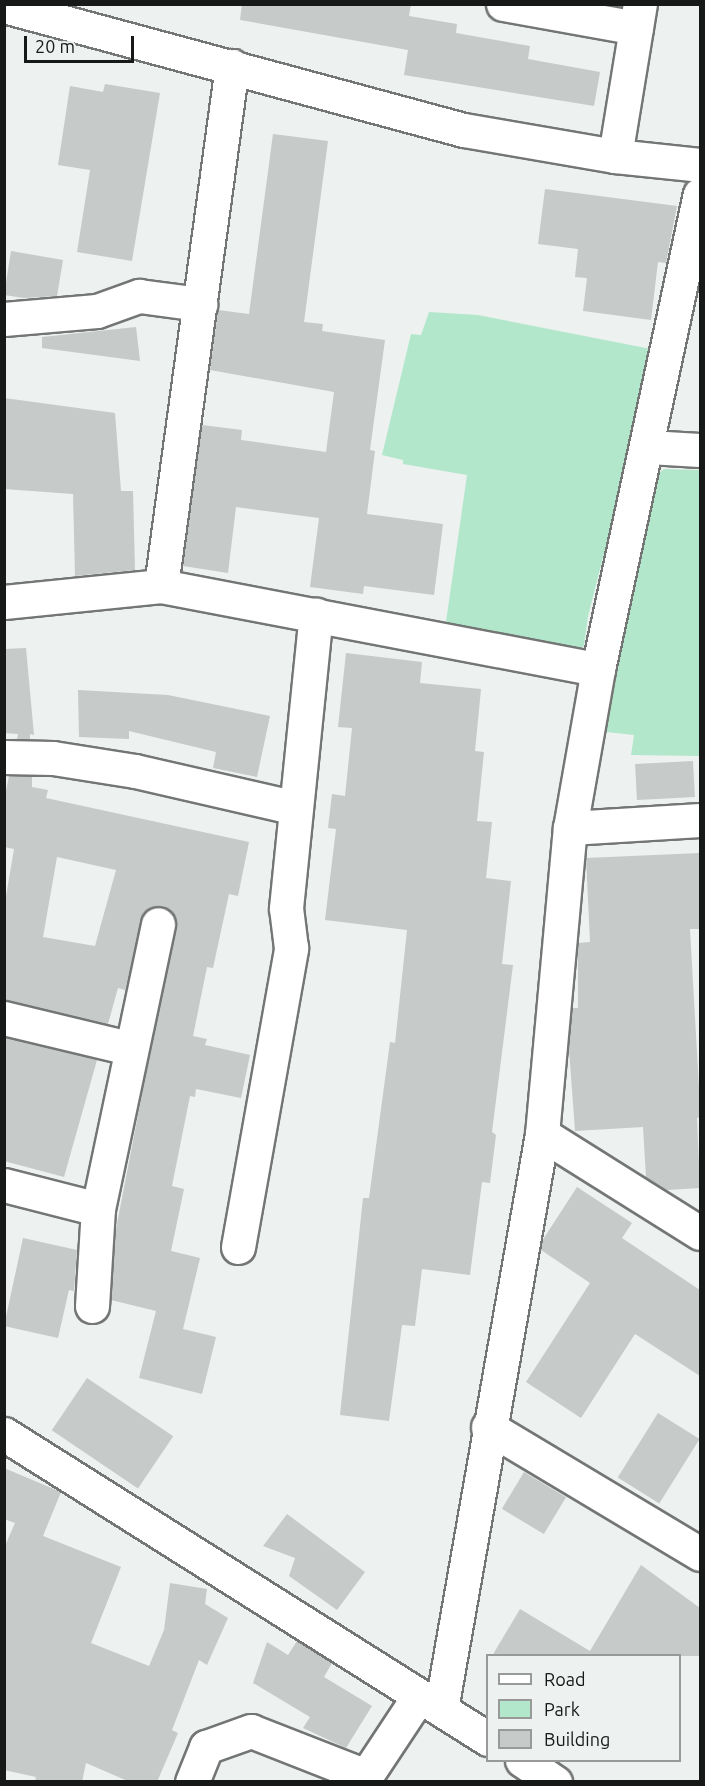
<!DOCTYPE html>
<html>
<head>
<meta charset="utf-8">
<style>
  body { margin:0 }
  #map { position:relative; width:705px; height:1786px; overflow:hidden; background:#edf1ef; font-family:Ubuntu,sans-serif }
  div>[style] { position:absolute }
  [style*='--x'] { left:calc(var(--x)*1px); top:calc(var(--y)*1px); width:calc(var(--w)*1px); rotate:calc(var(--a)*1deg) }
  .green>* { inset:0; background:#b2e7cc }
  .building>* { inset:0; background:#c6cac8; transform-origin:0 0 }
  .roads { filter:drop-shadow(2px 0 #737674) drop-shadow(-2px 0 #737674) drop-shadow(0 2px #737674) drop-shadow(0 -2px #737674) }
  .minor>* { height:33px; margin:-16.5px; padding:0 16.5px; transform-origin:16.5px; border-radius:16.5px; background:#fff }
  span { translate:-50% -50%; white-space:nowrap; text-align:center; line-height:1.15; -webkit-text-stroke:4.5px #edf1ef; paint-order:stroke }
  .frame { position:absolute; inset:0; border:6px solid #171818; pointer-events:none }
  .legend { position:absolute; left:486px; top:1654px; width:195px; height:108px; box-sizing:border-box; background:#edf1ef; border:2px solid #979a99; margin:0; padding:8px 10px; list-style:none; font-size:18px; color:#171818 }
  .legend li { display:flex; align-items:center; gap:12px; height:30px }
  .legend b { width:30px; border:2px solid #979a99 }
  .scale { position:absolute; left:24px; top:36px; width:110px; height:27px; box-sizing:border-box; border:3px solid #171818; border-top:0; padding-left:8px; font-size:18px; line-height:21px; white-space:nowrap; color:#171818; -webkit-text-stroke:4px #edf1ef; paint-order:stroke }
</style>
</head>
<body>
<div id="map">
  <div class="green">
    <i style="clip-path:polygon(429px 312px,478px 315px,656px 350px,588px 616px,584px 646px,569px 654px,445px 629px,467px 475px,403px 464px,403px 460px,382px 455px,411px 334px,421px 335px)"></i>
    <i style="clip-path:polygon(664px 469px,699px 470px,700px 756px,631px 755px,634px 735px,606px 732px,651px 479px)"></i>
  </div>
  <div class="building">
    <i style="clip-path:polygon(242px 4px,411px 4px,409px 16px,457px 24px,456px 33px,530px 46px,528px 59px,600px 72px,594px 106px,404px 75px,408px 50px,240px 20px)"></i>
    <i style="clip-path:polygon(105px 84px,160px 93px,132px 261px,77px 252px,90px 170px,58px 165px,70px 86px,103px 92px)"></i>
    <i style="clip-path:polygon(273px 134px,328px 141px,304px 322px,323px 324px,322px 331px,385px 340px,370px 450px,375px 451px,367px 514px,443px 524px,434px 595px,364px 586px,363px 594px,310px 587px,319px 518px,236px 507px,228px 573px,183px 566px,202px 425px,242px 430px,241px 440px,326px 452px,334px 392px,210px 370px,218px 310px,249px 314px)"></i>
    <i style="clip-path:polygon(545px 189px,677px 206px,666px 263px,658px 262px,651px 320px,583px 311px,587px 278px,575px 277px,578px 249px,538px 244px)"></i>
    <i style="clip-path:polygon(11px 251px,63px 260px,57px 296px,24px 298px,4px 295px)"></i>
    <i style="clip-path:polygon(136px 327px,140px 361px,42px 348px,42px 337px)"></i>
    <i style="clip-path:polygon(4px 398px,115px 413px,121px 491px,133px 491px,135px 570px,75px 576px,73px 494px,4px 489px)"></i>
    <i style="clip-path:polygon(26px 648px,34px 735px,30px 734px,30px 739px,17px 739px,18px 734px,4px 733px,4px 649px)"></i>
    <i style="clip-path:polygon(346px 653px,422px 662px,420px 683px,481px 689px,475px 751px,484px 752px,477px 821px,492px 822px,486px 878px,511px 881px,502px 964px,513px 965px,492px 1132px,496px 1135px,490px 1183px,482px 1182px,470px 1275px,422px 1269px,415px 1326px,402px 1325px,389px 1421px,340px 1415px,363px 1198px,369px 1198px,390px 1042px,395px 1043px,407px 930px,325px 920px,336px 829px,328px 828px,332px 794px,345px 796px,352px 728px,338px 727px)"></i>
    <i style="clip-path:polygon(78px 690px,168px 695px,270px 716px,257px 777px,213px 768px,216px 752px,129px 731px,129px 739px,79px 737px)"></i>
    <i style="left:693px;top:761px;width:36px;height:58px;rotate:87deg"></i>
    <i style="clip-path:polygon(evenodd,9px 776px,32px 776px,32px 787px,48px 790px,46px 798px,249px 842px,238px 896px,229px 894px,213px 968px,207px 967px,193px 1036px,207px 1039px,205px 1045px,250px 1055px,241px 1098px,196px 1089px,195px 1097px,190px 1096px,172px 1186px,184px 1189px,171px 1251px,200px 1258px,183px 1329px,216px 1337px,202px 1394px,139px 1378px,156px 1311px,111px 1300px,116px 1229px,176px 919px,161px 906px,144px 912px,125px 990px,118px 988px,108px 1024px,4px 1000px,4px 908px,14px 849px,4px 847px,4px 800px,9px 776px,57px 857px,116px 870px,95px 946px,43px 937px,57px 857px)"></i>
    <i style="clip-path:polygon(700px 853px,700px 929px,690px 929px,700px 1106px,700px 1117px,697px 1118px,700px 1188px,667px 1190px,646px 1177px,643px 1127px,575px 1131px,569px 1049px,572px 1008px,578px 1008px,578px 943px,590px 942px,586px 858px)"></i>
    <i style="clip-path:polygon(4px 1037px,97px 1060px,64px 1177px,4px 1161px)"></i>
    <i style="clip-path:polygon(577px 1187px,632px 1223px,622px 1238px,700px 1290px,700px 1376px,635px 1334px,581px 1418px,526px 1382px,590px 1283px,541px 1250px,542px 1241px)"></i>
    <i style="clip-path:polygon(23px 1238px,77px 1250px,74px 1291px,69px 1290px,58px 1338px,4px 1326px)"></i>
    <i style="left:87px;top:1378px;width:104px;height:63px;rotate:34deg"></i>
    <i style="left:658px;top:1413px;width:49px;height:76px;rotate:32deg"></i>
    <i style="clip-path:polygon(4px 1468px,61px 1492px,43px 1536px,121px 1567px,91px 1643px,149px 1666px,164px 1630px,170px 1583px,207px 1589px,205px 1604px,228px 1618px,207px 1665px,199px 1660px,172px 1730px,178px 1733px,157px 1782px,130px 1782px,86px 1763px,82px 1782px,35px 1782px,36px 1777px,4px 1770px,4px 1548px,15px 1523px,4px 1519px)"></i>
    <i style="left:524px;top:1472px;width:49px;height:43px;rotate:31deg"></i>
    <i style="clip-path:polygon(287px 1514px,365px 1572px,337px 1610px,289px 1576px,295px 1558px,263px 1546px)"></i>
    <i style="clip-path:polygon(641px 1565px,700px 1608px,700px 1656px,492px 1656px,520px 1609px,590px 1651px)"></i>
    <i style="clip-path:polygon(297px 1641px,332px 1663px,324px 1677px,372px 1706px,346px 1748px,303px 1728px,310px 1717px,253px 1683px,267px 1642px,288px 1655px)"></i>
  </div>
  <div class="roads">
    <div class="minor">
      <i style="--x:503;--y:4;--w:135;--a:10.2"></i>
      <i style="--x:4;--y:6;--w:476;--a:15.1"></i>
      <i style="--x:464;--y:130;--w:153;--a:9.8"></i>
      <i style="--x:615;--y:156;--w:85;--a:6"></i>
      <i style="--x:615;--y:156;--w:154;--a:-80.7"></i>
      <i style="--x:4;--y:319;--w:93;--a:-4.9"></i>
      <i style="--x:97;--y:311;--w:45;--a:-19.7"></i>
      <i style="--x:139;--y:296;--w:62;--a:7.5"></i>
      <i style="--x:648;--y:447;--w:52;--a:3.3"></i>
      <i style="--x:161;--y:586;--w:525;--a:-82.23"></i>
      <i style="--x:4;--y:602;--w:158;--a:-5.8"></i>
      <i style="--x:161;--y:586;--w:445;--a:10.8"></i>
      <i style="--x:4;--y:757;--w:49;--a:1.2"></i>
      <i style="--x:53;--y:758;--w:83;--a:9"></i>
      <i style="--x:135;--y:771;--w:165;--a:12.9"></i>
      <i style="--x:570;--y:828;--w:130;--a:-3.5"></i>
      <i style="--x:4;--y:1018;--w:129;--a:13.5"></i>
      <i style="--x:542;--y:1134;--w:186;--a:32.1"></i>
      <i style="--x:4;--y:1185;--w:97;--a:14.3"></i>
      <i style="--x:238;--y:1247;--w:304;--a:-79.9"></i>
      <i style="--x:291;--y:948;--w:40;--a:-97.1"></i>
      <i style="--x:286;--y:908;--w:295;--a:-84.2"></i>
      <i style="--x:92;--y:1306;--w:97;--a:-86.5"></i>
      <i style="--x:98;--y:1209;--w:291;--a:-78.1"></i>
      <i style="--x:488;--y:1427;--w:247;--a:30.9"></i>
      <i style="--x:4;--y:1434;--w:572;--a:32.22"></i>
      <i style="--x:441;--y:1709;--w:584;--a:-80.04"></i>
      <i style="--x:542;--y:1134;--w:307;--a:-84.8"></i>
      <i style="--x:570;--y:828;--w:161;--a:-80"></i>
      <i style="--x:598;--y:669;--w:485;--a:-77.9"></i>
      <i style="--x:522;--y:1760;--w:40;--a:34"></i>
      <i style="--x:192;--y:1782;--w:38;--a:-68"></i>
      <i style="--x:206;--y:1747;--w:48;--a:-19.6"></i>
      <i style="--x:251;--y:1731;--w:123;--a:21.4"></i>
      <i style="--x:366;--y:1776;--w:96;--a:-56.5"></i>
    </div>
  </div>
  <div class="frame"></div>
  <ul class="legend">
  <li><b style="height:8px;background:#fff"></b>Road</li>
  <li><b style="height:16px;background:#b2e7cc"></b>Park</li>
  <li><b style="height:16px;background:#c6cac8"></b>Building</li>
  </ul>
  <div class="scale">20 m</div>
</div>
</body>
</html>
